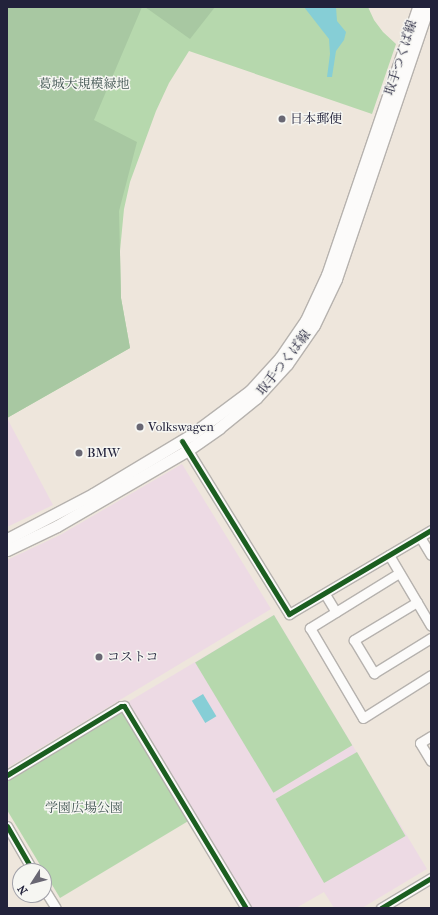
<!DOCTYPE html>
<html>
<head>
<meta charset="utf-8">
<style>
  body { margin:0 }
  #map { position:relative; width:438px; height:915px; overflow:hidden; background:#eee6dc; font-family:"IM FELL French Canon","Noto Serif JP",serif }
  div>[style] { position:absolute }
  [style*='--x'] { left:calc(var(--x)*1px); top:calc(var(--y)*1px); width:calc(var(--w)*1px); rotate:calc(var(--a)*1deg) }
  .built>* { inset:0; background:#eddae4 }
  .green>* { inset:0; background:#b6d8ad; transform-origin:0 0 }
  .forest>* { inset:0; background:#a8c8a2 }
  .water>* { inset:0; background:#86ced6; transform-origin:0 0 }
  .roads { filter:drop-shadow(1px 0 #b6b2ae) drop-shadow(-1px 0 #b6b2ae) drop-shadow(0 1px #b6b2ae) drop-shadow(0 -1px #b6b2ae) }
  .minor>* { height:9px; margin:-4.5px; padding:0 4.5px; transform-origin:4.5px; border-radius:4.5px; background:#fcfbfa }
  .major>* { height:11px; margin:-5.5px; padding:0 5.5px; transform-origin:5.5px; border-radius:5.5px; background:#fcfbfa }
  .cycleway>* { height:5px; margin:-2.5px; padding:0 2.5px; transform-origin:2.5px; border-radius:2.5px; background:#1b5e20 }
  .dots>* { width:11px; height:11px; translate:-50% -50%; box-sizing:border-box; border:2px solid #f6f6f2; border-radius:50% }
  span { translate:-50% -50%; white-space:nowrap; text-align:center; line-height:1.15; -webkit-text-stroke:3px #f6f6f2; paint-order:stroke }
  .street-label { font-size:13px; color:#22223b }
  .park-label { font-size:13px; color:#415552 }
  .poi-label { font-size:13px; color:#22223b }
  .left { translate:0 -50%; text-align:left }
  .frame { position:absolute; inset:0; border:8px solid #22223b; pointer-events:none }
  .north { position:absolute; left:12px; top:863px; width:40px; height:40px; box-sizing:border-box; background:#f6f6f2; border:1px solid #a1a1a9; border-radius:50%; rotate:234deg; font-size:11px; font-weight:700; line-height:16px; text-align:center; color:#22223b }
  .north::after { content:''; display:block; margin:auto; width:14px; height:18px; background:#696773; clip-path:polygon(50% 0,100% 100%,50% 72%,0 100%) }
</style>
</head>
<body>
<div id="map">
  <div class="built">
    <i style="clip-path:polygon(7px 418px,53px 505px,7px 527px)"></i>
    <i style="clip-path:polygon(182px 464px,271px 609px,7px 768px,7px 560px,60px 535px)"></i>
    <i style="clip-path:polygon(274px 615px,427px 869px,362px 908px,334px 908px,324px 892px,296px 908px,252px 908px,128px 702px)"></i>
  </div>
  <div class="green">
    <i style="clip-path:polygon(7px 7px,368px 7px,374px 20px,383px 32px,396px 44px,372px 114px,189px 51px,169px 83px,156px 111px,130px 182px,124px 209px,120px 251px,121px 298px,130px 348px,7px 418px)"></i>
    <i style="left:274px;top:615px;width:152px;height:92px;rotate:59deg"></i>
    <i style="clip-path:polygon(121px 710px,123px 711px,190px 820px,60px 898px,7px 810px,7px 779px)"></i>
    <i style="left:357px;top:752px;width:97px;height:94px;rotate:60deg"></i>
  </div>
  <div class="forest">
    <i style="clip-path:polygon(7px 7px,142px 7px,94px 120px,137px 142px,119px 211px,121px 298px,130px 348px,7px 418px)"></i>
    <i style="clip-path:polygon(145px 7px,215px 7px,190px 39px)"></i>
  </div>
  <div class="water">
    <i style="clip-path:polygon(304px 7px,336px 7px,337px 21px,346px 32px,344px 40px,336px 51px,332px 77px,327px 77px,330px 54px,329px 39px)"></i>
    <i style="left:203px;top:694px;width:26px;height:13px;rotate:59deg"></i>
  </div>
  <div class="roads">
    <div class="minor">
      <i style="--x:184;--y:444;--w:200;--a:58.3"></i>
      <i style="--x:289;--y:614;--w:165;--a:-30.6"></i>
      <i style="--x:420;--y:537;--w:21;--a:59"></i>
      <i style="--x:389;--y:555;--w:82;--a:59.4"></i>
      <i style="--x:399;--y:573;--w:105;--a:148.3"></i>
      <i style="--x:310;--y:628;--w:104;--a:59.5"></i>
      <i style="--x:363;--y:718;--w:80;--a:-32.3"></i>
      <i style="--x:325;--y:594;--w:21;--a:59"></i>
      <i style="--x:417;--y:602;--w:74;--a:148.9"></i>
      <i style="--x:354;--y:640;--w:39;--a:59"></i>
      <i style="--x:374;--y:673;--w:67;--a:-31.6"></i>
      <i style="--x:431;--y:736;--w:13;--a:148"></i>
      <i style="--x:420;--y:743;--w:21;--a:59"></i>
      <i style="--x:7;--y:775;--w:133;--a:-31.2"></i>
      <i style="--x:121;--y:706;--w:3;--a:0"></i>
      <i style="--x:124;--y:706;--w:236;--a:58.9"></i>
      <i style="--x:7;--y:826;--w:52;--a:60"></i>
      <i style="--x:44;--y:889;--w:22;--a:58"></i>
      <i style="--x:381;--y:908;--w:58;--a:-31"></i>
    </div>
    <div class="major">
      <i style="--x:7;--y:539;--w:97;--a:-27.6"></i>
      <i style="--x:93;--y:494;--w:114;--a:-31"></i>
      <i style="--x:191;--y:435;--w:74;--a:-36.7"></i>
      <i style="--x:250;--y:391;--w:45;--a:-47.7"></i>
      <i style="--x:280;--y:358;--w:46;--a:-55.6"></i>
      <i style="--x:306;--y:320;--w:50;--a:-65"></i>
      <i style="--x:327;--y:275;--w:283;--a:-71.2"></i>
      <i style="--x:7;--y:550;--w:55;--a:-25.6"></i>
      <i style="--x:57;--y:526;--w:151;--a:-30.1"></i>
      <i style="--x:188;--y:450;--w:38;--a:-35"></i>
      <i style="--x:219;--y:428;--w:48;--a:-39"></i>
      <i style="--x:256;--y:398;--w:46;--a:-47.6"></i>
      <i style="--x:287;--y:364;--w:47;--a:-55.3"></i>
      <i style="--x:314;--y:325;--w:51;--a:-64.4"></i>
      <i style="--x:336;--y:279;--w:287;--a:-71.3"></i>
    </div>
  </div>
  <div class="cycleway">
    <i style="--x:182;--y:441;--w:203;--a:58.3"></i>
    <i style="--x:289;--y:614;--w:165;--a:-30.6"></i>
    <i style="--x:7;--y:775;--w:133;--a:-31.2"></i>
    <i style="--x:121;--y:706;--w:3;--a:0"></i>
    <i style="--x:124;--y:706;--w:236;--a:58.9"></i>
    <i style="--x:7;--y:826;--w:52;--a:60"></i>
    <i style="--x:381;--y:908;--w:58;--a:-31"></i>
  </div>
  <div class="dots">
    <i style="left:282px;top:119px;background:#696773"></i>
    <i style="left:140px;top:427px;background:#696773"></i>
    <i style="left:79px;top:453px;background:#696773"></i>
    <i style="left:99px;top:657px;background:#696773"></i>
  </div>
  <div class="street-label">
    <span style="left:401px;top:58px;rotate:-72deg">取手つくば線</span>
    <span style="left:284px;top:363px;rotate:-52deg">取手つくば線</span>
  </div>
  <div class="park-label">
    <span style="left:84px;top:84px">葛城大規模緑地</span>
    <span style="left:84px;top:808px">学園広場公園</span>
  </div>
  <div class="poi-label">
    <span class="left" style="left:290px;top:119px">日本郵便</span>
    <span class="left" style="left:148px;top:427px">Volkswagen</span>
    <span class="left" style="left:87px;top:453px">BMW</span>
    <span class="left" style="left:107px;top:657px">コストコ</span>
  </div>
  <div class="frame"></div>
  <div class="north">N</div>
</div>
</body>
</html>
